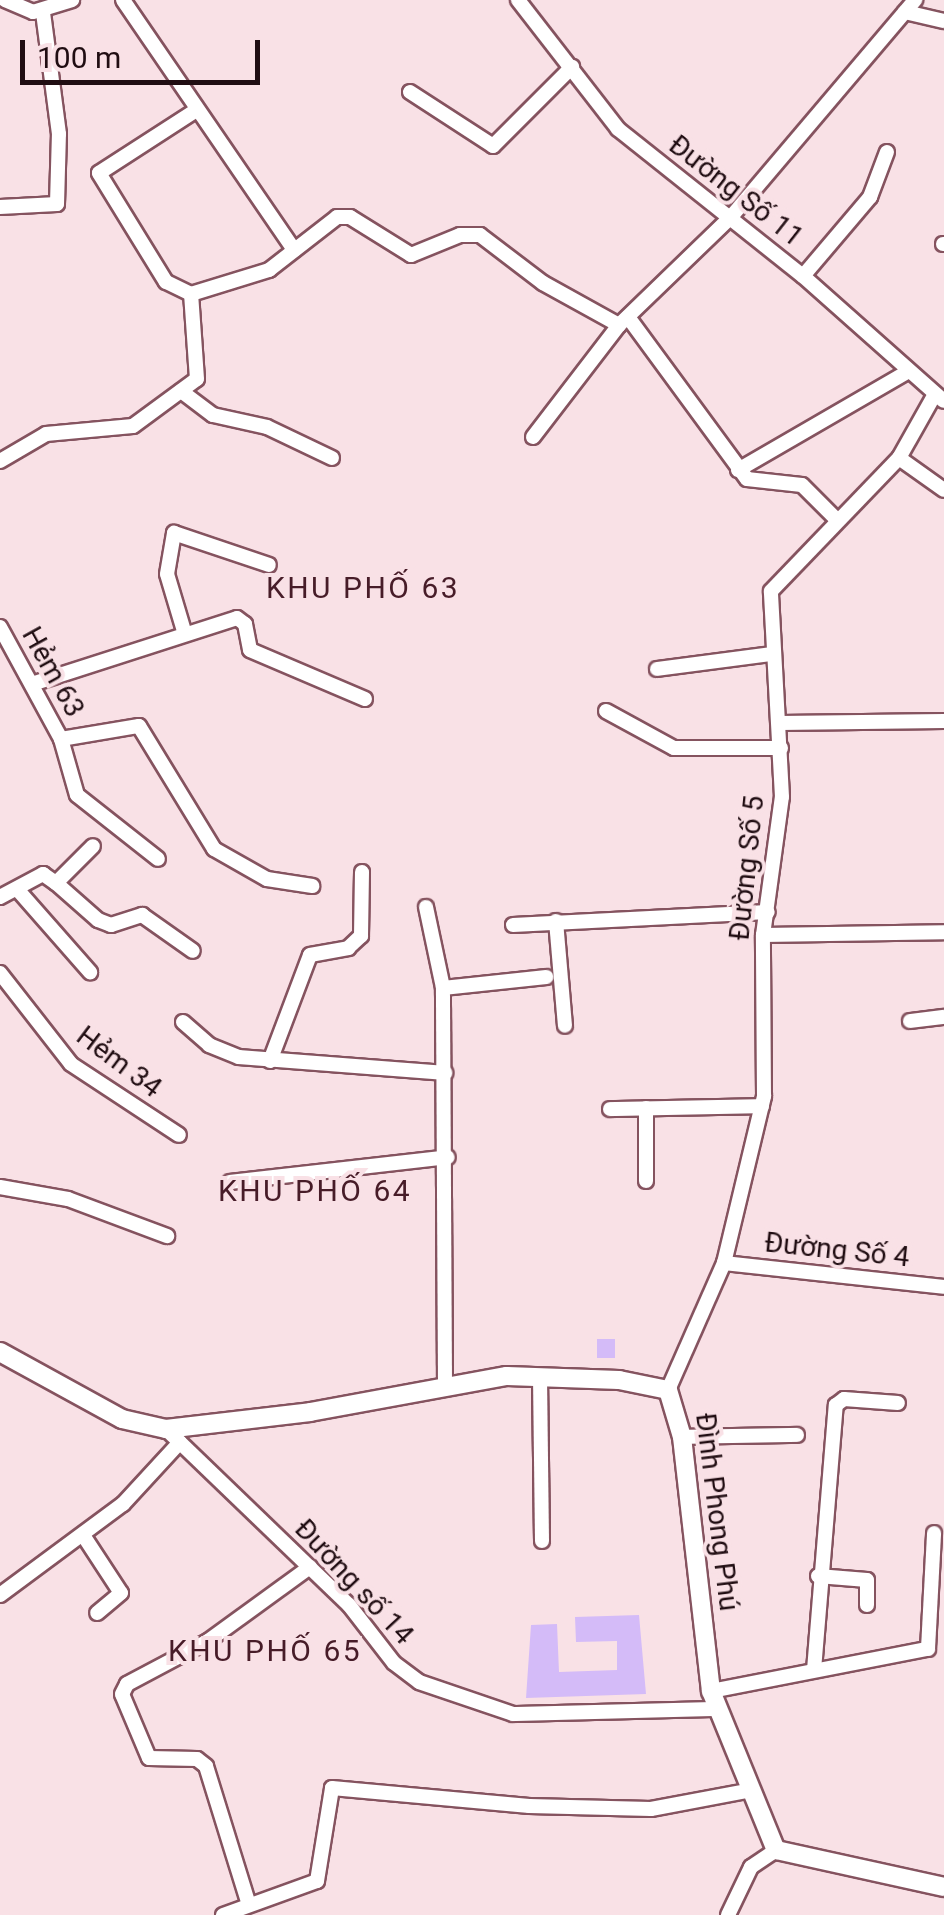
<!DOCTYPE html>
<html>
<head>
<meta charset="utf-8">
<style>
  body { margin:0 }
  #map { position:relative; width:944px; height:1915px; overflow:hidden; background:#f9e1e6; font-family:Roboto,sans-serif }
  div>[style] { position:absolute }
  [style*='--x'] { left:calc(var(--x)*1px); top:calc(var(--y)*1px); width:calc(var(--w)*1px); rotate:calc(var(--a)*1deg) }
  .building>* { inset:0; background:#d4bbf8; transform-origin:0 0 }
  .roads { filter:drop-shadow(2px 0 #85535f) drop-shadow(-2px 0 #85535f) drop-shadow(0 2px #85535f) drop-shadow(0 -2px #85535f) }
  .minor>* { height:14px; margin:-7px; padding:0 7px; transform-origin:7px; border-radius:7px; background:#fff }
  .tertiary>* { height:18px; margin:-9px; padding:0 9px; transform-origin:9px; border-radius:9px; background:#fff }
  span { translate:-50% -50%; white-space:nowrap; text-align:center; line-height:1.15; -webkit-text-stroke:8px #f9e1e6; paint-order:stroke }
  .street-label { font-size:28px; color:#200d12 }
  .neighbourhood-label { font-size:30px; color:#471c28; letter-spacing:2.5px }
  .scale { position:absolute; left:20px; top:40px; width:240px; height:45px; box-sizing:border-box; border:5px solid #200d12; border-top:0; padding-left:12px; font-size:30px; line-height:35px; white-space:nowrap; color:#200d12; -webkit-text-stroke:8px #f9e1e6; paint-order:stroke }
</style>
</head>
<body>
<div id="map">
  <div class="building">
    <i style="left:597px;top:1339px;width:18px;height:19px"></i>
    <i style="clip-path:polygon(639px 1615px,646px 1694px,526px 1698px,531px 1625px,557px 1624px,559px 1672px,617px 1670px,617px 1641px,576px 1642px,575px 1617px)"></i>
  </div>
  <div class="roads">
    <div class="minor">
      <i style="--x:5;--y:0;--w:30;--a:23"></i>
      <i style="--x:33;--y:12;--w:41;--a:-17.1"></i>
      <i style="--x:123;--y:0;--w:303;--a:55.6"></i>
      <i style="--x:518;--y:0;--w:163;--a:52.2"></i>
      <i style="--x:618;--y:129;--w:236;--a:38.5"></i>
      <i style="--x:803;--y:276;--w:188;--a:41.6"></i>
      <i style="--x:905;--y:12;--w:40;--a:13"></i>
      <i style="--x:410;--y:92;--w:99;--a:33"></i>
      <i style="--x:493;--y:146;--w:112;--a:-45"></i>
      <i style="--x:0;--y:207;--w:57;--a:-3"></i>
      <i style="--x:57;--y:204;--w:70;--a:-88.4"></i>
      <i style="--x:59;--y:134;--w:123;--a:-97.5"></i>
      <i style="--x:943;--y:244;--w:1;--a:0"></i>
      <i style="--x:803;--y:276;--w:104;--a:-49.7"></i>
      <i style="--x:870;--y:197;--w:48;--a:-69.3"></i>
      <i style="--x:191;--y:294;--w:28;--a:-154"></i>
      <i style="--x:166;--y:282;--w:128;--a:-121.6"></i>
      <i style="--x:99;--y:173;--w:114;--a:-32.9"></i>
      <i style="--x:628;--y:317;--w:201;--a:53.7"></i>
      <i style="--x:747;--y:479;--w:55;--a:6.2"></i>
      <i style="--x:802;--y:485;--w:49;--a:45"></i>
      <i style="--x:181;--y:391;--w:40;--a:37"></i>
      <i style="--x:213;--y:415;--w:55;--a:12.5"></i>
      <i style="--x:267;--y:427;--w:72;--a:25.5"></i>
      <i style="--x:533;--y:437;--w:141;--a:-52.5"></i>
      <i style="--x:899;--y:458;--w:55;--a:35.4"></i>
      <i style="--x:0;--y:461;--w:53;--a:-30.4"></i>
      <i style="--x:46;--y:434;--w:87;--a:-5.3"></i>
      <i style="--x:133;--y:426;--w:79;--a:-36.3"></i>
      <i style="--x:197;--y:379;--w:85;--a:-94"></i>
      <i style="--x:191;--y:294;--w:82;--a:-17.1"></i>
      <i style="--x:269;--y:270;--w:86;--a:-37.9"></i>
      <i style="--x:337;--y:217;--w:13;--a:0"></i>
      <i style="--x:350;--y:217;--w:72;--a:31.9"></i>
      <i style="--x:411;--y:255;--w:53;--a:-22.2"></i>
      <i style="--x:460;--y:235;--w:20;--a:0"></i>
      <i style="--x:480;--y:235;--w:79;--a:37.3"></i>
      <i style="--x:543;--y:283;--w:87;--a:28.9"></i>
      <i style="--x:619;--y:325;--w:156;--a:-44"></i>
      <i style="--x:731;--y:217;--w:285;--a:-49.7"></i>
      <i style="--x:738;--y:470;--w:195;--a:-30.1"></i>
      <i style="--x:0;--y:627;--w:128;--a:61.4"></i>
      <i style="--x:61;--y:739;--w:79;--a:-9.5"></i>
      <i style="--x:139;--y:726;--w:144;--a:58.6"></i>
      <i style="--x:214;--y:849;--w:61;--a:29.5"></i>
      <i style="--x:267;--y:879;--w:46;--a:8.8"></i>
      <i style="--x:184;--y:631;--w:59;--a:-106.6"></i>
      <i style="--x:167;--y:574;--w:42;--a:-80.3"></i>
      <i style="--x:174;--y:533;--w:100;--a:18.6"></i>
      <i style="--x:657;--y:669;--w:115;--a:-7.5"></i>
      <i style="--x:35;--y:683;--w:212;--a:-17.8"></i>
      <i style="--x:237;--y:618;--w:10;--a:37"></i>
      <i style="--x:245;--y:624;--w:26;--a:79"></i>
      <i style="--x:250;--y:650;--w:125;--a:23.1"></i>
      <i style="--x:606;--y:711;--w:77;--a:28.6"></i>
      <i style="--x:674;--y:748;--w:107;--a:0"></i>
      <i style="--x:780;--y:723;--w:164;--a:-0.7"></i>
      <i style="--x:61;--y:739;--w:58;--a:74.1"></i>
      <i style="--x:77;--y:795;--w:103;--a:38.3"></i>
      <i style="--x:56;--y:883;--w:56;--a:41.4"></i>
      <i style="--x:98;--y:920;--w:14;--a:21"></i>
      <i style="--x:111;--y:925;--w:33;--a:-18"></i>
      <i style="--x:142;--y:915;--w:62;--a:35.2"></i>
      <i style="--x:17;--y:889;--w:111;--a:48.7"></i>
      <i style="--x:0;--y:897;--w:49;--a:-28.1"></i>
      <i style="--x:43;--y:874;--w:16;--a:35"></i>
      <i style="--x:56;--y:883;--w:52;--a:-45"></i>
      <i style="--x:426;--y:907;--w:83;--a:78.1"></i>
      <i style="--x:556;--y:921;--w:105;--a:85.1"></i>
      <i style="--x:513;--y:925;--w:255;--a:-2.9"></i>
      <i style="--x:763;--y:935;--w:181;--a:-0.9"></i>
      <i style="--x:0;--y:973;--w:115;--a:52"></i>
      <i style="--x:71;--y:1064;--w:129;--a:33.3"></i>
      <i style="--x:910;--y:1021;--w:34;--a:-7"></i>
      <i style="--x:183;--y:1022;--w:35;--a:41"></i>
      <i style="--x:209;--y:1045;--w:32;--a:22"></i>
      <i style="--x:239;--y:1057;--w:207;--a:4.4"></i>
      <i style="--x:270;--y:1061;--w:113;--a:-69.3"></i>
      <i style="--x:310;--y:955;--w:39;--a:-10"></i>
      <i style="--x:348;--y:948;--w:18;--a:-43"></i>
      <i style="--x:361;--y:936;--w:64;--a:-89.1"></i>
      <i style="--x:610;--y:1109;--w:152;--a:-1.1"></i>
      <i style="--x:646;--y:1181;--w:73;--a:-90"></i>
      <i style="--x:230;--y:1182;--w:219;--a:-6.5"></i>
      <i style="--x:0;--y:1187;--w:69;--a:10"></i>
      <i style="--x:68;--y:1199;--w:106;--a:20.5"></i>
      <i style="--x:724;--y:1263;--w:221;--a:6.2"></i>
      <i style="--x:540;--y:1377;--w:164;--a:89.3"></i>
      <i style="--x:445;--y:1383;--w:395;--a:-90.3"></i>
      <i style="--x:443;--y:988;--w:104;--a:-6.1"></i>
      <i style="--x:668;--y:1390;--w:139;--a:-66.2"></i>
      <i style="--x:724;--y:1263;--w:172;--a:-76.5"></i>
      <i style="--x:764;--y:1096;--w:161;--a:-90.4"></i>
      <i style="--x:763;--y:935;--w:139;--a:-82.2"></i>
      <i style="--x:782;--y:797;--w:206;--a:-93.1"></i>
      <i style="--x:771;--y:591;--w:185;--a:-46.1"></i>
      <i style="--x:899;--y:458;--w:71;--a:-60.6"></i>
      <i style="--x:166;--y:1429;--w:254;--a:43.9"></i>
      <i style="--x:349;--y:1605;--w:73;--a:52.2"></i>
      <i style="--x:394;--y:1663;--w:31;--a:37"></i>
      <i style="--x:419;--y:1682;--w:99;--a:18.8"></i>
      <i style="--x:513;--y:1714;--w:203;--a:-1.4"></i>
      <i style="--x:682;--y:1437;--w:115;--a:-1"></i>
      <i style="--x:83;--y:1535;--w:69;--a:56.8"></i>
      <i style="--x:121;--y:1593;--w:31;--a:140"></i>
      <i style="--x:818;--y:1576;--w:49;--a:4.7"></i>
      <i style="--x:867;--y:1580;--w:25;--a:90"></i>
      <i style="--x:0;--y:1595;--w:153;--a:-36.5"></i>
      <i style="--x:123;--y:1504;--w:84;--a:-47.4"></i>
      <i style="--x:814;--y:1670;--w:266;--a:-85.3"></i>
      <i style="--x:836;--y:1405;--w:10;--a:-37"></i>
      <i style="--x:844;--y:1399;--w:54;--a:4.2"></i>
      <i style="--x:711;--y:1691;--w:221;--a:-11"></i>
      <i style="--x:928;--y:1649;--w:116;--a:-87"></i>
      <i style="--x:249;--y:1905;--w:145;--a:-107.2"></i>
      <i style="--x:206;--y:1766;--w:11;--a:-142"></i>
      <i style="--x:197;--y:1759;--w:48;--a:-178.8"></i>
      <i style="--x:149;--y:1758;--w:69;--a:-112.9"></i>
      <i style="--x:122;--y:1694;--w:11;--a:-63"></i>
      <i style="--x:127;--y:1684;--w:92;--a:-28"></i>
      <i style="--x:208;--y:1641;--w:126;--a:-36"></i>
      <i style="--x:223;--y:1915;--w:100;--a:-19.9"></i>
      <i style="--x:317;--y:1881;--w:94;--a:-80.8"></i>
      <i style="--x:332;--y:1788;--w:198;--a:5.2"></i>
      <i style="--x:529;--y:1806;--w:122;--a:1.4"></i>
      <i style="--x:651;--y:1809;--w:98;--a:-10.6"></i>
      <i style="--x:728;--y:1915;--w:53;--a:-64.4"></i>
      <i style="--x:751;--y:1867;--w:30;--a:-34"></i>
    </div>
    <div class="tertiary">
      <i style="--x:0;--y:1352;--w:139;--a:28.8"></i>
      <i style="--x:122;--y:1419;--w:45;--a:12.8"></i>
      <i style="--x:166;--y:1429;--w:145;--a:-6.7"></i>
      <i style="--x:310;--y:1412;--w:200;--a:-10.4"></i>
      <i style="--x:507;--y:1376;--w:112;--a:2"></i>
      <i style="--x:619;--y:1380;--w:50;--a:11.5"></i>
      <i style="--x:668;--y:1390;--w:49;--a:73.4"></i>
      <i style="--x:682;--y:1437;--w:256;--a:83.5"></i>
      <i style="--x:711;--y:1691;--w:172;--a:67.8"></i>
      <i style="--x:776;--y:1850;--w:172;--a:12.4"></i>
    </div>
  </div>
  <div class="street-label">
    <span style="left:736px;top:191px;rotate:38deg">Đường Số 11</span>
    <span style="left:53px;top:672px;rotate:61deg">Hẻm 63</span>
    <span style="left:747px;top:868px;rotate:-84deg">Đường Số 5</span>
    <span style="left:119px;top:1062px;rotate:37deg">Hẻm 34</span>
    <span style="left:837px;top:1250px;rotate:6deg">Đường Số 4</span>
    <span style="left:717px;top:1512px;rotate:83deg">Đình Phong Phú</span>
    <span style="left:354px;top:1582px;rotate:47deg">Đường số 14</span>
  </div>
  <div class="neighbourhood-label">
    <span style="left:363px;top:588px">KHU PHỐ 63</span>
    <span style="left:315px;top:1191px">KHU PHỐ 64</span>
    <span style="left:265px;top:1651px">KHU PHỐ 65</span>
  </div>
  <div class="scale">100 m</div>
</div>
</body>
</html>
